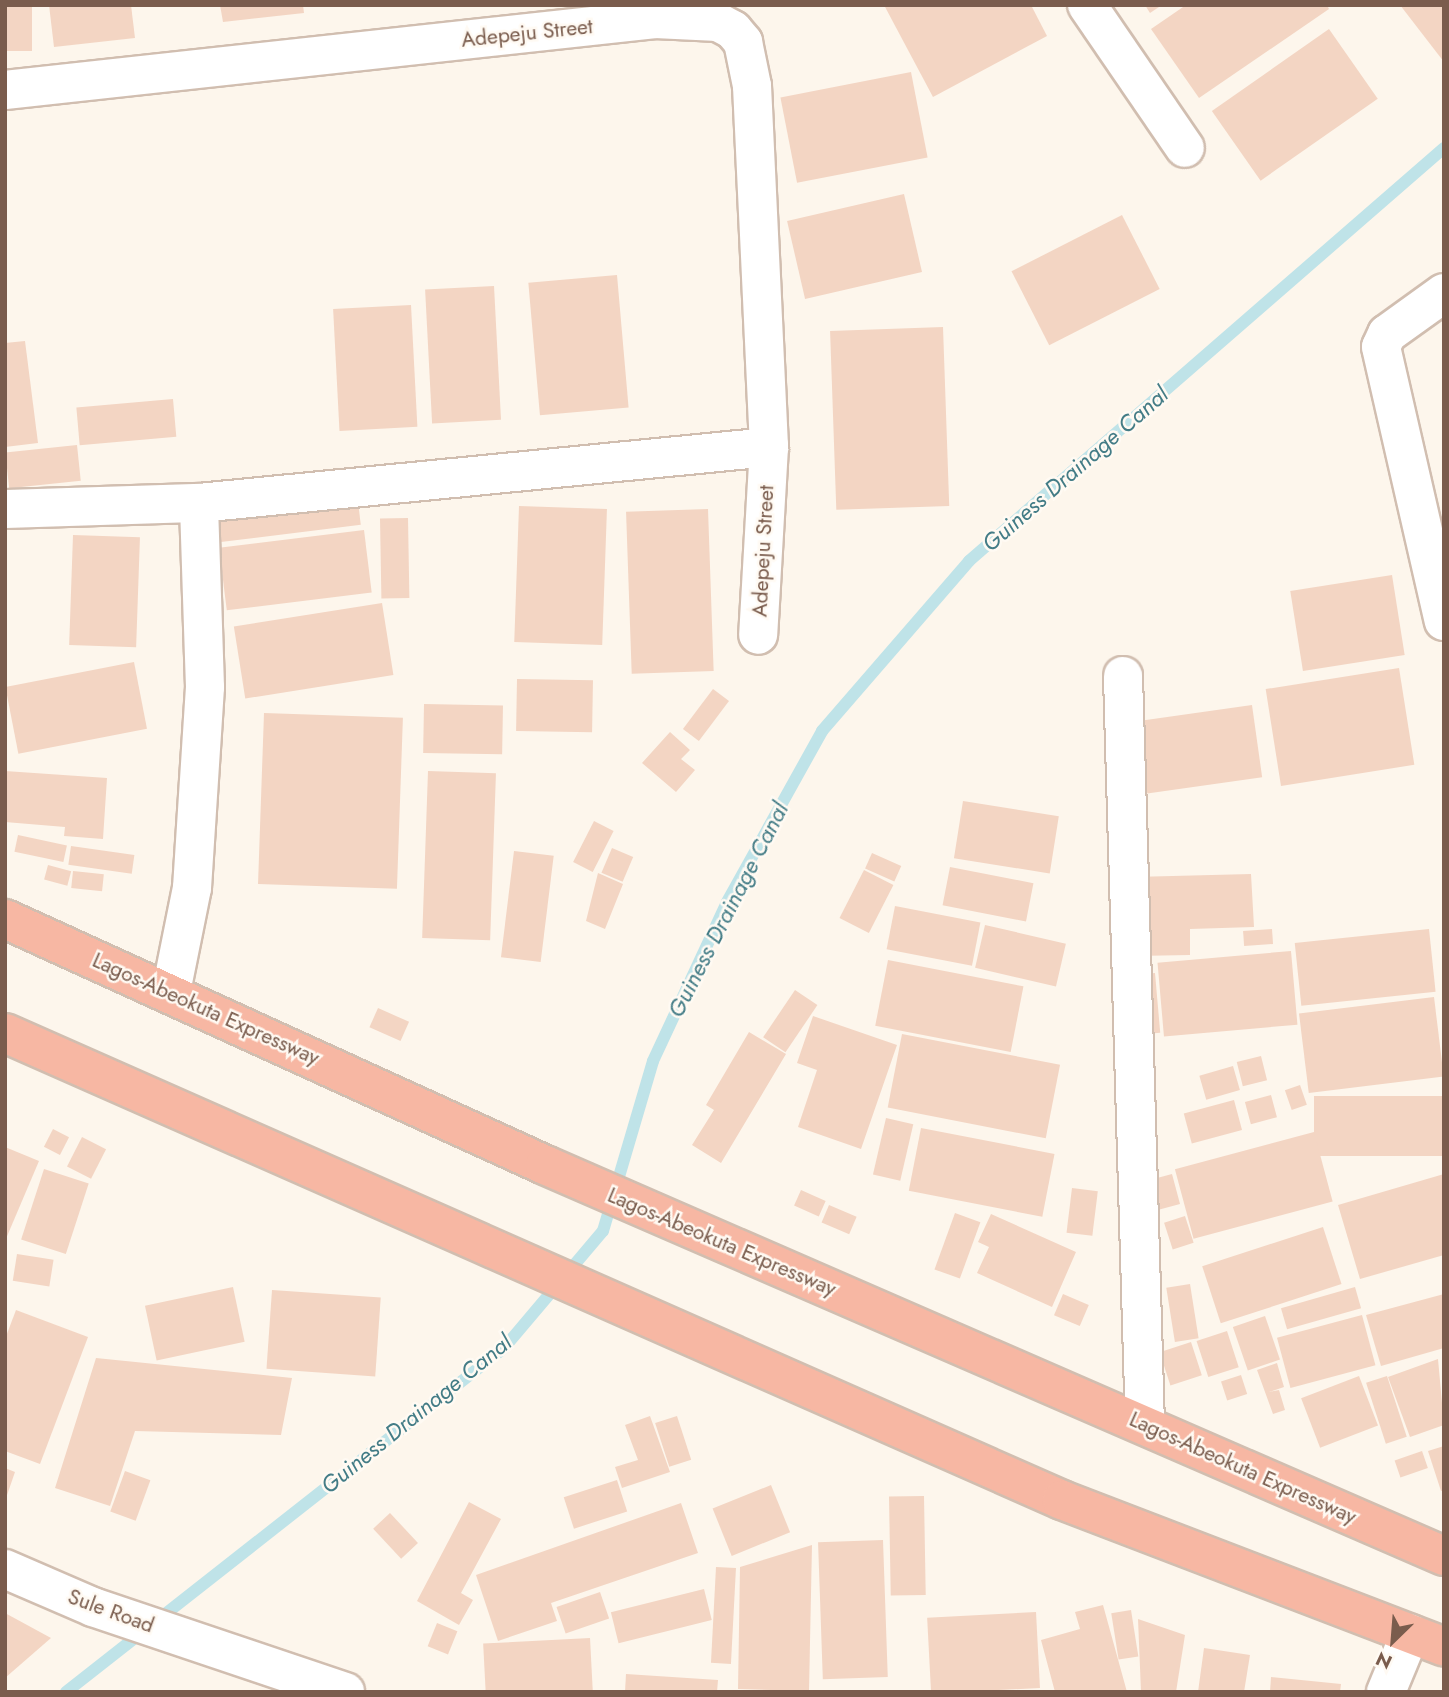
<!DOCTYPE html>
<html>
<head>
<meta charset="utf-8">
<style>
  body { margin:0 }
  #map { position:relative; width:1449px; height:1697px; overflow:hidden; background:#fdf6ec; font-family:Jost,sans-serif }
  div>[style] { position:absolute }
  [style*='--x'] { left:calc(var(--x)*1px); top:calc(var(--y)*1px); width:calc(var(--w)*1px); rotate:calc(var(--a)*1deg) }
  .stream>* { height:12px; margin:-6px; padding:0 6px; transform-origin:6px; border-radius:6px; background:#bfe3e8 }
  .building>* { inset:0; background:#f3d5c3; transform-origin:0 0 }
  .roads { filter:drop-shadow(2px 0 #d1beb0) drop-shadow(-2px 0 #d1beb0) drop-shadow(0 2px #d1beb0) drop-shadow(0 -2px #d1beb0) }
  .minor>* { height:38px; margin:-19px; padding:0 19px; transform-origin:19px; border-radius:19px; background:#fff }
  .highway>* { height:38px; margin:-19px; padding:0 19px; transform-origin:19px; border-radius:19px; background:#f7b7a3 }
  span { translate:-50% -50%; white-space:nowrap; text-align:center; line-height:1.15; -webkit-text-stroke:5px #fffaf3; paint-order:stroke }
  .street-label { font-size:21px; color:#7a5c4d }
  .water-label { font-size:23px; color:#437c86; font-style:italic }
  .frame { position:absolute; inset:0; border:7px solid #7a5c4d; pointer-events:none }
  .north { position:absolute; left:1358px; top:1606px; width:70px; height:70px; -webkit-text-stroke:5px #fffaf3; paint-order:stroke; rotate:205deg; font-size:19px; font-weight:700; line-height:28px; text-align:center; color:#7a5c4d }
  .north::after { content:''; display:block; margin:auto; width:24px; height:32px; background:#7a5c4d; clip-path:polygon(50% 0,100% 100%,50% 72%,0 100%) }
</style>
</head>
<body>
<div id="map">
  <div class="stream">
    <i style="--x:66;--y:1692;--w:557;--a:-38.15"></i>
    <i style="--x:504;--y:1348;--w:153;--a:-49.8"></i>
    <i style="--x:603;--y:1231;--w:177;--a:-73.6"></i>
    <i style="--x:653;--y:1061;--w:175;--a:-65"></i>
    <i style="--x:727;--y:902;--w:196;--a:-60.9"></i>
    <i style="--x:822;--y:731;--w:225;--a:-49.1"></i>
    <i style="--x:969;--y:561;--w:629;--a:-41.01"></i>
  </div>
  <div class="building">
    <i style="left:5px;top:5px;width:27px;height:46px"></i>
    <i style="clip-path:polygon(49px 5px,131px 5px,135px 38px,54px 47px)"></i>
    <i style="clip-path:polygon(220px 5px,303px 5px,304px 13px,223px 22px)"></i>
    <i style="clip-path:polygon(884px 5px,1031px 5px,1047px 36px,933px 97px)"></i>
    <i style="clip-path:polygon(1145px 5px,1162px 5px,1150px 13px)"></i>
    <i style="clip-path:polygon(1186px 5px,1327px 5px,1329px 9px,1199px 98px,1151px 29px)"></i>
    <i style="clip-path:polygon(1400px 5px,1444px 5px,1444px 62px)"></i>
    <i style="left:1329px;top:29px;width:85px;height:143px;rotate:55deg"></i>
    <i style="left:911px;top:72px;width:87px;height:133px;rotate:79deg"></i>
    <i style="left:904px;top:194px;width:80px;height:120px;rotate:77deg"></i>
    <i style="left:1122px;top:215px;width:83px;height:124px;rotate:63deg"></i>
    <i style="left:617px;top:275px;width:133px;height:89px;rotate:85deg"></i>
    <i style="left:494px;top:286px;width:134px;height:69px;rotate:87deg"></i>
    <i style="left:411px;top:305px;width:122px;height:78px;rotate:87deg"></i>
    <i style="left:943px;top:327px;width:179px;height:113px;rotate:88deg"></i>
    <i style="clip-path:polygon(25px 341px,38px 443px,5px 447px,5px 343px)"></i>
    <i style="left:173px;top:399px;width:38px;height:97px;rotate:85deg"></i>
    <i style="left:77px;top:445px;width:36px;height:72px;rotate:84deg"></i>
    <i style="left:358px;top:502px;width:23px;height:141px;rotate:83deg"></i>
    <i style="left:519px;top:506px;width:88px;height:136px;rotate:2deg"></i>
    <i style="left:708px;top:509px;width:162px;height:82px;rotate:88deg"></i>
    <i style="left:408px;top:518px;width:80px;height:28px;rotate:89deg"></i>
    <i style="left:364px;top:530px;width:63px;height:146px;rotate:83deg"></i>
    <i style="left:73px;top:535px;width:67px;height:110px;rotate:2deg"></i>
    <i style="left:1392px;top:575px;width:81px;height:103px;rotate:81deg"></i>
    <i style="left:382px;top:603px;width:73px;height:150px;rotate:81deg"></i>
    <i style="left:134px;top:662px;width:68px;height:131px;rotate:79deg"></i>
    <i style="left:1399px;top:668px;width:98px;height:135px;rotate:81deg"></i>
    <i style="left:517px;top:679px;width:76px;height:52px;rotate:1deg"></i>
    <i style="left:713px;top:689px;width:20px;height:50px;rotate:37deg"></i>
    <i style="left:424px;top:704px;width:79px;height:49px;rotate:1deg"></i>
    <i style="left:1252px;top:705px;width:73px;height:116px;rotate:82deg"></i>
    <i style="left:264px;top:713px;width:139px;height:171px;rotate:2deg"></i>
    <i style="clip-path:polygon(670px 732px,690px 750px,681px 759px,695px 770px,676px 792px,642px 763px)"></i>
    <i style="clip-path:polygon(5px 771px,107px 778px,103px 839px,64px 836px,65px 827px,5px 822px)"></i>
    <i style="left:428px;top:771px;width:68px;height:167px;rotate:2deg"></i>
    <i style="left:963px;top:801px;width:97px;height:58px;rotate:9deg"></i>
    <i style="left:594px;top:821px;width:22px;height:46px;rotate:27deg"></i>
    <i style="left:18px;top:835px;width:50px;height:17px;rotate:12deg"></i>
    <i style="left:71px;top:846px;width:64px;height:19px;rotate:8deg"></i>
    <i style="left:612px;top:848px;width:23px;height:27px;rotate:23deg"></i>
    <i style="left:514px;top:851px;width:40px;height:107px;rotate:7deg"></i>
    <i style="left:872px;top:853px;width:32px;height:17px;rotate:24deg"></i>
    <i style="left:48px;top:865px;width:24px;height:15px;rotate:15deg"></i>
    <i style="left:950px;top:867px;width:85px;height:39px;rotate:11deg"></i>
    <i style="left:864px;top:870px;width:33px;height:54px;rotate:27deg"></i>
    <i style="left:73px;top:871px;width:31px;height:17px;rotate:6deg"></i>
    <i style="clip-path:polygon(598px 873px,623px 884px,605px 929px,586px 921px)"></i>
    <i style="clip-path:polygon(1251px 874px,1254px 927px,1190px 929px,1190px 955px,1135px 956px,1133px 877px)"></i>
    <i style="left:895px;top:906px;width:87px;height:44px;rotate:11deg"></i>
    <i style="left:985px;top:925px;width:83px;height:44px;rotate:13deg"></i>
    <i style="left:1272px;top:929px;width:15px;height:29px;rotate:86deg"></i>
    <i style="left:1429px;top:929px;width:63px;height:135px;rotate:84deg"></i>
    <i style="left:1291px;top:951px;width:74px;height:134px;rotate:85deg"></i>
    <i style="left:888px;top:960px;width:138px;height:67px;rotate:11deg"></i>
    <i style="left:1155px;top:973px;width:60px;height:18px;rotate:85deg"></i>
    <i style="left:795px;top:990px;width:27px;height:57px;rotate:34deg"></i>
    <i style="left:1434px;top:997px;width:80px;height:136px;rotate:83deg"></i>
    <i style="left:378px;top:1008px;width:34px;height:21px;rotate:24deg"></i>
    <i style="clip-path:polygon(813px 1016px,897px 1045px,861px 1149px,798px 1127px,817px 1070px,797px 1063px)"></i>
    <i style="clip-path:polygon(749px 1032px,786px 1054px,721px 1163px,692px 1145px,714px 1110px,706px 1105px)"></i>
    <i style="left:902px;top:1034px;width:161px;height:75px;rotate:11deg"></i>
    <i style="left:1261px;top:1056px;width:25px;height:25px;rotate:76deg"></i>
    <i style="left:1233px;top:1066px;width:25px;height:35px;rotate:74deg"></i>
    <i style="left:1300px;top:1085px;width:21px;height:16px;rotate:71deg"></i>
    <i style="left:1271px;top:1095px;width:23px;height:27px;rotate:75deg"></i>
    <i style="left:1444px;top:1096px;width:60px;height:130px;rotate:90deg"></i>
    <i style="left:1234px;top:1100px;width:31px;height:52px;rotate:75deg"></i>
    <i style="left:886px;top:1118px;width:28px;height:58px;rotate:13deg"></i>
    <i style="left:921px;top:1128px;width:136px;height:64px;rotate:11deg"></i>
    <i style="left:53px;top:1129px;width:18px;height:20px;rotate:27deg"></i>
    <i style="left:1314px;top:1132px;width:72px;height:144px;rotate:75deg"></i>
    <i style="left:82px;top:1137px;width:27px;height:33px;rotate:27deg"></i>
    <i style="clip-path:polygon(5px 1147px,39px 1161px,5px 1241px)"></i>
    <i style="left:44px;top:1169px;width:47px;height:74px;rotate:18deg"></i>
    <i style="left:1172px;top:1174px;width:31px;height:26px;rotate:75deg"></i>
    <i style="clip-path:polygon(1444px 1174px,1444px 1255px,1360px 1279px,1338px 1205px)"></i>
    <i style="left:1072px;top:1188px;width:26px;height:45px;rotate:7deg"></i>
    <i style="left:801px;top:1190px;width:27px;height:17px;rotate:24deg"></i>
    <i style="left:829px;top:1205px;width:30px;height:19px;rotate:23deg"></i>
    <i style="left:955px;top:1213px;width:27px;height:60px;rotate:20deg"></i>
    <i style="clip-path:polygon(991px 1214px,1076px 1252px,1052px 1307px,977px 1273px,989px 1247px,978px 1242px)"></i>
    <i style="left:1185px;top:1216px;width:28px;height:22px;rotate:72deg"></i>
    <i style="left:1323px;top:1227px;width:60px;height:127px;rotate:72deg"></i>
    <i style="left:17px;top:1254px;width:37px;height:27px;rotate:9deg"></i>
    <i style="left:1190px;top:1284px;width:55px;height:24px;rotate:81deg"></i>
    <i style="left:233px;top:1287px;width:56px;height:90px;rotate:78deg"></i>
    <i style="left:1355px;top:1287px;width:22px;height:77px;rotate:74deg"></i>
    <i style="left:272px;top:1290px;width:109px;height:79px;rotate:4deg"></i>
    <i style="left:1063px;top:1294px;width:28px;height:23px;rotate:23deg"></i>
    <i style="clip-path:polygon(1444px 1294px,1444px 1348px,1381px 1366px,1366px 1315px)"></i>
    <i style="clip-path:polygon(16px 1310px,88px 1337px,40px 1464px,5px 1451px,5px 1339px)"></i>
    <i style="left:1362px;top:1315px;width:52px;height:88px;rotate:75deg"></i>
    <i style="left:1265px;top:1316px;width:46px;height:34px;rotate:71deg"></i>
    <i style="left:1227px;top:1331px;width:38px;height:32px;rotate:72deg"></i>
    <i style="left:1191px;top:1342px;width:35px;height:33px;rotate:72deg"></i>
    <i style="clip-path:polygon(96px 1358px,292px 1378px,281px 1435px,135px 1431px,110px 1506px,55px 1488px)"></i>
    <i style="clip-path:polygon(1438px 1359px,1444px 1425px,1410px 1437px,1388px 1377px)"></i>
    <i style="clip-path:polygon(1277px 1363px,1284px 1387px,1269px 1392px,1279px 1390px,1285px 1410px,1273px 1414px,1257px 1370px)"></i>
    <i style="left:1241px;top:1375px;width:20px;height:21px;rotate:72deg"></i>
    <i style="left:1359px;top:1376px;width:53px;height:62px;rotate:69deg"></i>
    <i style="left:1387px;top:1376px;width:64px;height:22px;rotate:72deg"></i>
    <i style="clip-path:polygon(650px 1416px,670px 1472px,622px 1488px,615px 1467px,638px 1460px,625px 1425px)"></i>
    <i style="left:677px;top:1416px;width:46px;height:23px;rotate:72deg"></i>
    <i style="clip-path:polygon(1444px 1446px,1444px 1490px,1441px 1491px,1428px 1451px)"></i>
    <i style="left:1422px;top:1451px;width:18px;height:29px;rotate:71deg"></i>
    <i style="clip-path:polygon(5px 1468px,15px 1472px,6px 1498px,5px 1498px)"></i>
    <i style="left:125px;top:1471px;width:27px;height:43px;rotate:20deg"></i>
    <i style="left:617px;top:1480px;width:33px;height:56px;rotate:72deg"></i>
    <i style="left:771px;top:1485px;width:51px;height:63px;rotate:68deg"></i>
    <i style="left:924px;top:1496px;width:99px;height:35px;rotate:89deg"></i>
    <i style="clip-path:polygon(469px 1502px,501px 1519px,461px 1593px,473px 1600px,459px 1625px,417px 1601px)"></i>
    <i style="clip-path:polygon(681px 1503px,698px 1553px,551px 1603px,557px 1621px,498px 1641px,476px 1575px)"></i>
    <i style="left:390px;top:1513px;width:41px;height:23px;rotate:47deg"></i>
    <i style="left:883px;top:1540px;width:137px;height:65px;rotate:88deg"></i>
    <i style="clip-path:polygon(812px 1545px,809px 1691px,738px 1689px,740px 1567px)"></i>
    <i style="left:716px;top:1567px;width:20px;height:96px;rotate:3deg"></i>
    <i style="left:704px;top:1589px;width:32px;height:96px;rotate:76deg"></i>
    <i style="left:600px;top:1592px;width:28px;height:46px;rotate:71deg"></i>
    <i style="clip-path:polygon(1103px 1605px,1127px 1692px,1055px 1692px,1041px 1640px,1080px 1629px,1075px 1612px)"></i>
    <i style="left:1131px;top:1610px;width:47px;height:20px;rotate:81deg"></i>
    <i style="left:1036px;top:1612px;width:76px;height:109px;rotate:87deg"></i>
    <i style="clip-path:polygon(5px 1613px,51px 1638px,5px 1678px)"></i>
    <i style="clip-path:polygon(1138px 1619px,1185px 1635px,1176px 1692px,1141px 1692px)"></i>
    <i style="left:437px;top:1623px;width:22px;height:25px;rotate:22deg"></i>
    <i style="left:590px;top:1638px;width:52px;height:107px;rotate:87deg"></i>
    <i style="clip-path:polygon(1204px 1648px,1250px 1655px,1244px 1692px,1198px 1692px)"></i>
    <i style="clip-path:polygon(626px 1674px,718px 1680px,717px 1692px,625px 1692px)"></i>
    <i style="clip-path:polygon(1271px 1677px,1341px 1684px,1340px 1692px,1270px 1692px)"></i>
  </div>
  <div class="roads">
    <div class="minor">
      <i style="--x:1087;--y:5;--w:173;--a:55.6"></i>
      <i style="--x:5;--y:90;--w:654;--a:-6.23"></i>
      <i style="--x:655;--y:19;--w:63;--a:2.7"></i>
      <i style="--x:718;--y:22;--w:17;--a:28"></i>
      <i style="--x:733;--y:30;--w:16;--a:50"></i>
      <i style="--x:743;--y:42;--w:45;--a:78.4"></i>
      <i style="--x:752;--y:86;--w:361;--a:87.3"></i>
      <i style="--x:769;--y:447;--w:188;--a:93.3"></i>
      <i style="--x:1444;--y:293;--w:70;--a:144.3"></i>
      <i style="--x:1387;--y:334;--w:14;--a:115"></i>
      <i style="--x:1381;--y:347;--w:281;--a:77.1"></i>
      <i style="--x:5;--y:509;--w:194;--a:-1.8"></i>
      <i style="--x:199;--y:503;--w:573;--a:-5.61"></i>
      <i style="--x:1123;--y:676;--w:749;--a:88.32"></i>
      <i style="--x:171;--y:992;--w:106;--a:-78.6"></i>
      <i style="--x:192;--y:888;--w:201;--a:-86.3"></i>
      <i style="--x:205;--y:687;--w:184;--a:-91.9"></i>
      <i style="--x:5;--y:1569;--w:96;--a:23.4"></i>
      <i style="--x:93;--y:1607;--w:266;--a:18.6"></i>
      <i style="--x:1386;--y:1692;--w:63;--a:-67.5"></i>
    </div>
    <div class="highway">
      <i style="--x:5;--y:919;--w:593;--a:24.49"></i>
      <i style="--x:545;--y:1165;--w:980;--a:23.51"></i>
      <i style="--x:5;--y:1033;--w:1156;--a:23.84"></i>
      <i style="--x:1062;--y:1500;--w:409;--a:21"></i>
    </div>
  </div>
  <div class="street-label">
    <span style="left:527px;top:33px;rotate:-6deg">Adepeju Street</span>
    <span style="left:763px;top:551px;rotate:-87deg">Adepeju Street</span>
    <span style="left:206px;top:1009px;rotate:24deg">Lagos-Abeokuta Expressway</span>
    <span style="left:722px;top:1242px;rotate:23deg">Lagos-Abeokuta Expressway</span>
    <span style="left:1243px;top:1468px;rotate:24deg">Lagos-Abeokuta Expressway</span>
    <span style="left:111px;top:1611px;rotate:20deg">Sule Road</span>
  </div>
  <div class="water-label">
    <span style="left:1075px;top:469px;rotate:-41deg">Guiness Drainage Canal</span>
    <span style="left:728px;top:910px;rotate:-63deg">Guiness Drainage Canal</span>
    <span style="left:416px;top:1414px;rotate:-39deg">Guiness Drainage Canal</span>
  </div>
  <div class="frame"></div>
  <div class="north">N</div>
</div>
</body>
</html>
